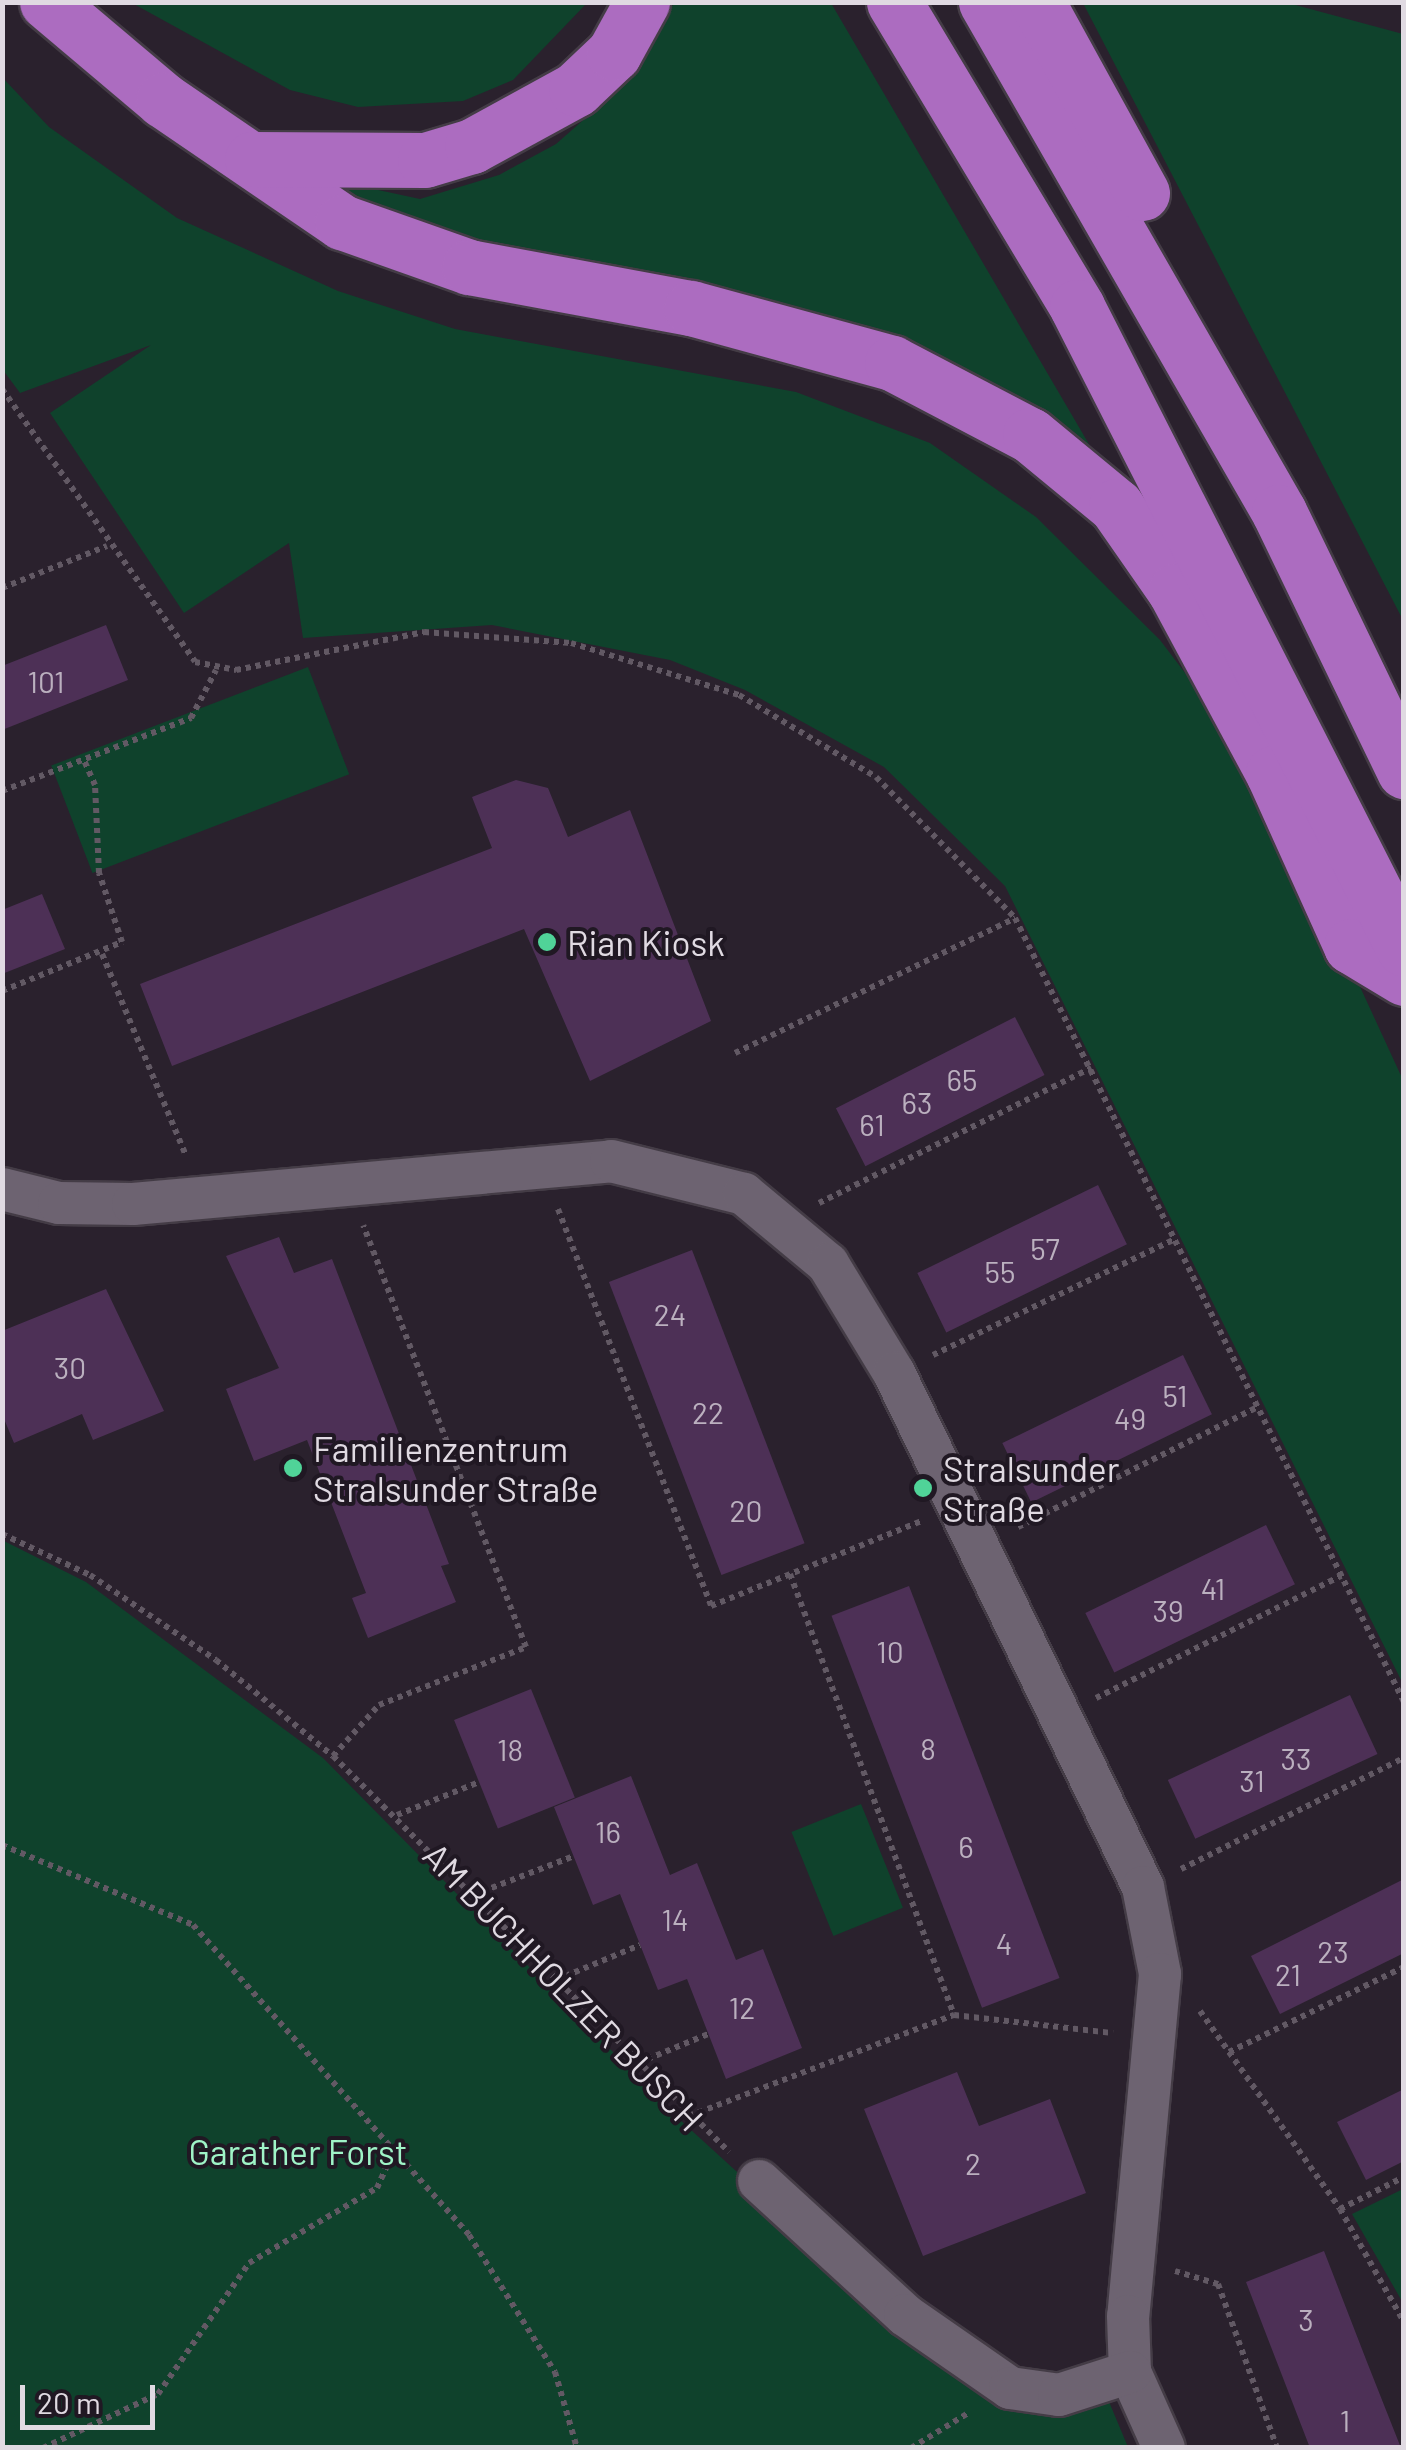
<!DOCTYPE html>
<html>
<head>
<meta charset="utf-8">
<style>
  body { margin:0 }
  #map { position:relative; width:1406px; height:2450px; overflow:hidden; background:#2a212d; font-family:Barlow,sans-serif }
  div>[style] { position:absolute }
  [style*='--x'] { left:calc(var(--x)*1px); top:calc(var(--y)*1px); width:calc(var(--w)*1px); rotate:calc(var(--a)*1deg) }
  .green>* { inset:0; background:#0f422c; transform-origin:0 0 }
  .building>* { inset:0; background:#4d3056; transform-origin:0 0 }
  .path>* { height:6px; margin-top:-3px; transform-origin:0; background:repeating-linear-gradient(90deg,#625964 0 5px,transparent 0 10px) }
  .roads { filter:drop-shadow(2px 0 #443c46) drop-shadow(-2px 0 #443c46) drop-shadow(0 2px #443c46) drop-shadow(0 -2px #443c46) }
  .street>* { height:42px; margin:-21px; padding:0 21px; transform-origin:21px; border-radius:21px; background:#6d6371 }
  .highway>* { height:55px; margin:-27.5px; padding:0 27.5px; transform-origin:27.5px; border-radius:27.5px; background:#ac6cc0 }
  .dots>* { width:28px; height:28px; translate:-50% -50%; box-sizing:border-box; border:5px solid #201823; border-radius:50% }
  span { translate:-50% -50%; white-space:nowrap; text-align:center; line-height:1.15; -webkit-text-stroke:8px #201823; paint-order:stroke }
  .number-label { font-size:30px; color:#bbb0bf }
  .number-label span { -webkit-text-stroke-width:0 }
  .poi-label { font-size:35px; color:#e0dae2 }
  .left { translate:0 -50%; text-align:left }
  .street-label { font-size:35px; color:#e0dae2 }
  .park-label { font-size:35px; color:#9ff4c7 }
  .frame { position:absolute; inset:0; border:5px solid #e0dae2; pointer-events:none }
  .scale { position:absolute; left:20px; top:2385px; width:135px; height:45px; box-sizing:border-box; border:5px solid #e0dae2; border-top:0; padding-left:12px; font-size:30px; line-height:35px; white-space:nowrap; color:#e0dae2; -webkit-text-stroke:8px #201823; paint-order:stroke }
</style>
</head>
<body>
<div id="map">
  <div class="green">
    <i style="clip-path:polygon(132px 3px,587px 3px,513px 80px,463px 101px,358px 107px,290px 90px)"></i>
    <i style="clip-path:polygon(674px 3px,831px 3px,1107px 475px,1039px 421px,360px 205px,290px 171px,420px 199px,499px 175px,556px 144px,622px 86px)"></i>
    <i style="clip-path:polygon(1083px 3px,1288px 3px,1403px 34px,1403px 620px)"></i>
    <i style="clip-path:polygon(2px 77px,49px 127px,177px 218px,338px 291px,455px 329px,796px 392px,930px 443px,1036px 517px,1160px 640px,1262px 774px,1403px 1080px,1403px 1684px,1005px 886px,884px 767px,745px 690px,670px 660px,492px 625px,303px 638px,289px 543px,184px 613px,50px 413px,151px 345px,20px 393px,3px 370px)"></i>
    <i style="left:308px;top:667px;width:115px;height:275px;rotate:69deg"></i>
    <i style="clip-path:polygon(2px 1540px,86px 1582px,323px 1758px,679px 2119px,896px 2317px,1000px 2396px,1107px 2397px,1128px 2447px,3px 2447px)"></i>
    <i style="left:861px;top:1804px;width:112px;height:75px;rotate:68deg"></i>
    <i style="clip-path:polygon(1403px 2189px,1403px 2303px,1352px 2214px)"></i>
  </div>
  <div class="building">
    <i style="clip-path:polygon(106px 625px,128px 680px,2px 730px,2px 666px)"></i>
    <i style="clip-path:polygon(516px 780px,548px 788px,568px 837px,630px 810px,711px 1021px,590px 1081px,524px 929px,172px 1066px,140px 984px,492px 848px,472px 797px)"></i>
    <i style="clip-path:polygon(42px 894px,65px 949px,2px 974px,2px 910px)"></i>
    <i style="left:1015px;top:1017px;width:65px;height:201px;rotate:63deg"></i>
    <i style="left:1098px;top:1185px;width:66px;height:201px;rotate:64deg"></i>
    <i style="clip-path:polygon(279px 1237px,294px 1273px,332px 1259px,449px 1564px,441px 1566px,456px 1602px,368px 1638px,352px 1598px,366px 1593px,307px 1440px,254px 1461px,226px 1389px,279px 1368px,226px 1256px)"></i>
    <i style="left:692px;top:1250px;width:314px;height:89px;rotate:69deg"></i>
    <i style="clip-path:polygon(106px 1289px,164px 1411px,93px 1440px,82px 1414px,14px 1443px,2px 1414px,2px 1331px)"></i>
    <i style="left:1183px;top:1355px;width:66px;height:201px;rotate:64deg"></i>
    <i style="left:1266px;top:1525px;width:66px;height:201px;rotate:64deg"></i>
    <i style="left:909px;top:1586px;width:420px;height:83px;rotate:69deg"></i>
    <i style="left:531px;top:1689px;width:117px;height:83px;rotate:68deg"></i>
    <i style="left:1350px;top:1695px;width:65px;height:201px;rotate:65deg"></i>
    <i style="clip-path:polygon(631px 1776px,670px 1875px,697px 1863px,736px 1960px,763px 1949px,802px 2048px,726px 2079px,687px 1979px,658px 1990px,620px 1894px,593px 1905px,554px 1807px)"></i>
    <i style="clip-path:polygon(1404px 1879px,1404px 1953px,1280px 2014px,1251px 1956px)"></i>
    <i style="clip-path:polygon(957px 2072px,979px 2126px,1050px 2099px,1086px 2193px,923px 2256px,864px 2109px)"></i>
    <i style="clip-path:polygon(1404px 2089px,1404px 2161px,1366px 2180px,1337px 2122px)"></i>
    <i style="clip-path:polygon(1324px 2251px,1367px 2362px,1401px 2448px,1310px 2448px,1246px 2282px)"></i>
  </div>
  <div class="path">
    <i style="--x:2;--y:389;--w:334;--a:54.7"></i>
    <i style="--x:195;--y:662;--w:42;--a:11"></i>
    <i style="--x:236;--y:670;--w:192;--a:-11.4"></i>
    <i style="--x:424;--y:632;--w:147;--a:4.3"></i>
    <i style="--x:571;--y:643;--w:176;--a:17.2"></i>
    <i style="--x:739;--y:695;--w:160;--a:30.9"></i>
    <i style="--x:876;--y:777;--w:198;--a:45.4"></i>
    <i style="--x:1015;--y:918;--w:875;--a:63.61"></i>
    <i style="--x:2;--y:588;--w:113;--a:-21.8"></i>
    <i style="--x:2;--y:791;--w:203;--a:-21.1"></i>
    <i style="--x:191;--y:718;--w:54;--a:-62.5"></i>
    <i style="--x:102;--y:954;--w:219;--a:67.4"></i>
    <i style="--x:2;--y:991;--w:130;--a:-22.2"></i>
    <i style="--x:122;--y:942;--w:73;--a:-108.4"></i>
    <i style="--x:99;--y:873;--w:88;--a:-92.6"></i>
    <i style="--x:95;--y:785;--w:27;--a:-114"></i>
    <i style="--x:735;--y:1053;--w:311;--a:-25.7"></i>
    <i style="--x:819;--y:1203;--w:304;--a:-26.4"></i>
    <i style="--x:558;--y:1209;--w:425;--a:68.9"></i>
    <i style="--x:711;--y:1606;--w:227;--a:-22"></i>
    <i style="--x:933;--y:1355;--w:268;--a:-25.6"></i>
    <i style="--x:1018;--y:1527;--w:268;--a:-26.6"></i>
    <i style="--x:2;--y:1534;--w:97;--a:25"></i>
    <i style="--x:90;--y:1575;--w:152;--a:34"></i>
    <i style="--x:216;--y:1660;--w:151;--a:39.4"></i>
    <i style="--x:333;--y:1756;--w:560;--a:45"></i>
    <i style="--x:790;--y:1574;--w:471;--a:69.6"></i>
    <i style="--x:1096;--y:1698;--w:274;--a:-26.5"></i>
    <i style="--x:333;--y:1756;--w:69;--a:-48"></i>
    <i style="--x:379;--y:1705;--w:158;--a:-21.5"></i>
    <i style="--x:526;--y:1647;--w:452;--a:-111.1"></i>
    <i style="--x:397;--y:1815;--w:88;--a:-21.9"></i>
    <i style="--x:2;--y:1845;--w:207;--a:22.7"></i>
    <i style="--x:193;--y:1925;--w:415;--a:48.3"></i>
    <i style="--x:469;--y:2235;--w:162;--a:57.9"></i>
    <i style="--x:555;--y:2372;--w:79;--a:73.9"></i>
    <i style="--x:1181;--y:1869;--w:249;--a:-26.5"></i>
    <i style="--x:473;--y:1895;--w:108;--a:-21.1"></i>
    <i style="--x:556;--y:1980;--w:91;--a:-22.6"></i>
    <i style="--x:1200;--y:2011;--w:242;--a:54.7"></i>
    <i style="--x:1340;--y:2209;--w:130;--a:60.5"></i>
    <i style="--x:1229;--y:2052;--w:195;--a:-25.9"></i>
    <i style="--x:638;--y:2063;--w:76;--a:-22.5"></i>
    <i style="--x:689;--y:2116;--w:284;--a:-20.9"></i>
    <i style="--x:954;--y:2015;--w:160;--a:6.5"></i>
    <i style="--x:1340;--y:2209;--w:72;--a:-26.6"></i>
    <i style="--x:1175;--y:2271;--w:45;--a:16.8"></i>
    <i style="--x:1218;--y:2284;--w:174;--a:70.2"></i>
    <i style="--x:43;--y:2448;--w:127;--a:-25.2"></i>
    <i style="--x:158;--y:2394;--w:160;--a:-55.2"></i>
    <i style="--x:249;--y:2263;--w:148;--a:-30.4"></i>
    <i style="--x:377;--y:2188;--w:42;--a:-65.9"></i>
    <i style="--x:911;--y:2448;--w:69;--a:-31.4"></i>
  </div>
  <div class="roads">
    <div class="street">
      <i style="--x:2;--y:1189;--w:59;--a:13.8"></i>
      <i style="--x:59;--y:1203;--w:74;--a:0.8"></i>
      <i style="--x:133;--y:1204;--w:480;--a:-5.1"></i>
      <i style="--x:611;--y:1161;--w:137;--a:13.9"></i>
      <i style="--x:744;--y:1194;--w:109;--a:39.8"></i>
      <i style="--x:828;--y:1264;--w:127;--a:58.8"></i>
      <i style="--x:894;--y:1373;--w:571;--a:64.15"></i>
      <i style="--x:1143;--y:1887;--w:89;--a:78.9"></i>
      <i style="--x:1160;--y:1974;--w:343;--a:95.3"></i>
      <i style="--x:1128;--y:2316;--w:56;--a:88"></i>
      <i style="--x:1130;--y:2372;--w:83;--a:65.9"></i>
      <i style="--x:759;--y:2181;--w:198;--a:42.5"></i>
      <i style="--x:905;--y:2315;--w:128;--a:34.8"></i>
      <i style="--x:1010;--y:2388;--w:49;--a:8.1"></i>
      <i style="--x:1059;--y:2395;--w:75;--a:-17.9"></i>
    </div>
    <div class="highway">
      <i style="--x:47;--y:2;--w:152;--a:40.2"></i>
      <i style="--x:163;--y:100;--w:217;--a:34.3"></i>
      <i style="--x:342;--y:222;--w:135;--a:19.5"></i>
      <i style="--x:469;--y:267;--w:226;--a:10.5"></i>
      <i style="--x:691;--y:308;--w:208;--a:15.3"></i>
      <i style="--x:892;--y:363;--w:156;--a:27.6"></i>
      <i style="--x:1030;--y:435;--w:112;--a:39.5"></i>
      <i style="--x:1116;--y:506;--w:103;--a:55.2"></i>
      <i style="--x:1175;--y:591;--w:207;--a:61.7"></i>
      <i style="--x:1273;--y:773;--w:190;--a:65.7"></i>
      <i style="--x:1351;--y:946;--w:62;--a:31.1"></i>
      <i style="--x:894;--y:2;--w:356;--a:59"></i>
      <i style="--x:1077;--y:307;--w:720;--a:63.01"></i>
      <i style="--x:986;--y:2;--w:588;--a:60.12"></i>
      <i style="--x:1279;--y:512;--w:288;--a:64.2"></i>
      <i style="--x:1037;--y:2;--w:218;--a:61.2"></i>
      <i style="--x:252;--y:159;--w:173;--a:0.3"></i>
      <i style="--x:425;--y:160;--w:49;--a:-16.6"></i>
      <i style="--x:472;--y:146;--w:119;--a:-28.7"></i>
      <i style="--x:576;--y:89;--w:52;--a:-43.5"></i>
      <i style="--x:614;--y:53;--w:58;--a:-61.2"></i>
    </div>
  </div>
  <div class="dots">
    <i style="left:547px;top:942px;background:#50d398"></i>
    <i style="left:293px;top:1468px;background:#50d398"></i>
    <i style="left:923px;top:1488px;background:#50d398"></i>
  </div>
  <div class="number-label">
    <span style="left:46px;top:681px">101</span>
    <span style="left:962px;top:1079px">65</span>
    <span style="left:917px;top:1102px">63</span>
    <span style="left:872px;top:1124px">61</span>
    <span style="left:1045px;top:1248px">57</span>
    <span style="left:1000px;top:1271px">55</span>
    <span style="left:670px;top:1314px">24</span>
    <span style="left:70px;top:1367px">30</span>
    <span style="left:1175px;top:1395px">51</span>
    <span style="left:708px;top:1412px">22</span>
    <span style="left:1130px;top:1418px">49</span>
    <span style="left:746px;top:1510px">20</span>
    <span style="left:1213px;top:1588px">41</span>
    <span style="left:1168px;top:1610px">39</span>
    <span style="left:890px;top:1651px">10</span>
    <span style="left:928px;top:1748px">8</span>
    <span style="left:510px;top:1749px">18</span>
    <span style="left:1296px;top:1758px">33</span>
    <span style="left:1252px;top:1780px">31</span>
    <span style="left:608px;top:1831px">16</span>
    <span style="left:966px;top:1846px">6</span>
    <span style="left:675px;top:1919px">14</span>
    <span style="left:1004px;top:1943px">4</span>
    <span style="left:1333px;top:1951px">23</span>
    <span style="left:1288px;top:1974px">21</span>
    <span style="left:742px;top:2007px">12</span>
    <span style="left:973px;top:2163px">2</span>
    <span style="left:1306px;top:2319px">3</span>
    <span style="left:1345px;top:2420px">1</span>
  </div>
  <div class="poi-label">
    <span class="left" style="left:567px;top:942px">Rian Kiosk</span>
    <span class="left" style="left:313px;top:1468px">Familienzentrum<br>Stralsunder Straße</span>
    <span class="left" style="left:943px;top:1488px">Stralsunder<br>Straße</span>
  </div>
  <div class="street-label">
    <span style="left:564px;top:1986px;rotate:46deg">AM BUCHHOLZER BUSCH</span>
  </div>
  <div class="park-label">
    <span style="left:298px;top:2151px">Garather Forst</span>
  </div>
  <div class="frame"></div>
  <div class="scale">20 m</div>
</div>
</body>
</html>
